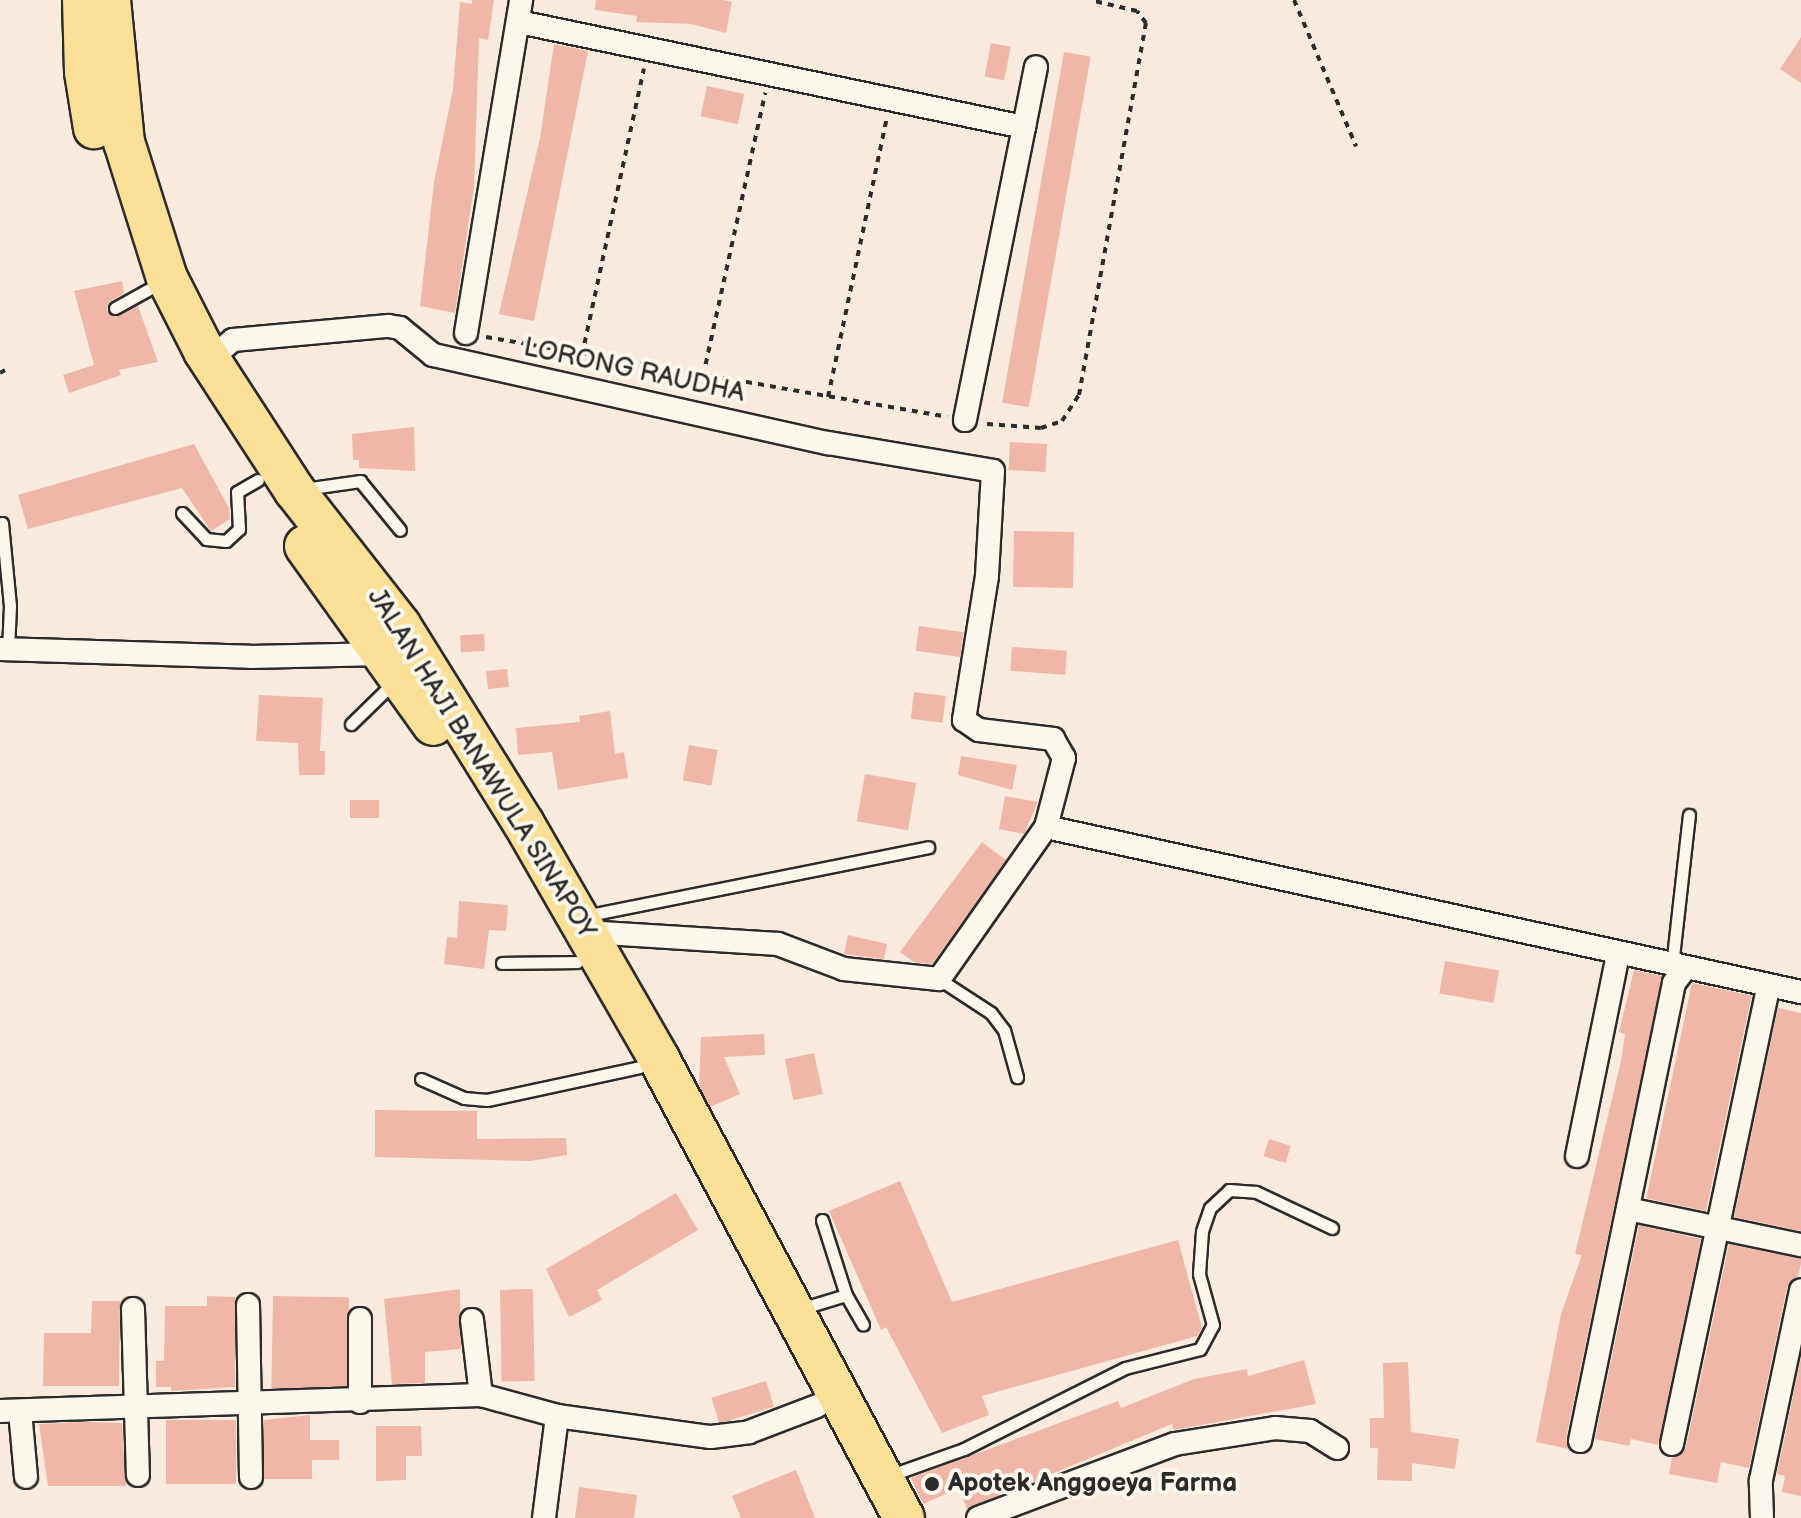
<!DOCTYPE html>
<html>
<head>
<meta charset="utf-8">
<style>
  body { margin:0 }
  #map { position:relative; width:1801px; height:1518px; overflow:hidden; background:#f9eade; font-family:"Balsamiq Sans",sans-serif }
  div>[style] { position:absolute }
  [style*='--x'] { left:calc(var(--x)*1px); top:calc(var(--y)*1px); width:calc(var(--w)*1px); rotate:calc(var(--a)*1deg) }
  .building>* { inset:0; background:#f0b7a8; transform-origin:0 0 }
  .path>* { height:4px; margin-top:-2px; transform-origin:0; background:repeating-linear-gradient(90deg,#2b2b2b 0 6px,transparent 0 12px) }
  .roads { filter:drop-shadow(2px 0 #2b2b2b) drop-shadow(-2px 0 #2b2b2b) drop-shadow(0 2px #2b2b2b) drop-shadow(0 -2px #2b2b2b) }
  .lane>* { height:11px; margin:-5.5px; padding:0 5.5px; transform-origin:5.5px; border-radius:5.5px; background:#fbf7ec }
  .street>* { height:22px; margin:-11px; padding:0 11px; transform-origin:11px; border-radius:11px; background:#fbf7ec }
  .highway>* { height:40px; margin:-20px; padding:0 20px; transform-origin:20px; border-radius:20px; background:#fadf96 }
  .dots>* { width:22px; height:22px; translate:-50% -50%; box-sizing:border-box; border:4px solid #fbf7ec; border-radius:50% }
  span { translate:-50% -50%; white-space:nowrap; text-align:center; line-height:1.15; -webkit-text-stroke:8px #fbf7ec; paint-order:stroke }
  .street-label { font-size:26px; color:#2b2b2b }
  .poi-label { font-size:26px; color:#2b2b2b; font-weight:700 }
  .left { translate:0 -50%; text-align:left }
</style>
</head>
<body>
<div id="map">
  <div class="building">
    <i style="clip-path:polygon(472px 0,494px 0,488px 40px,479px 38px,474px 187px,455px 313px,420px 306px,434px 182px,453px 89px,460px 2px,472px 4px)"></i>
    <i style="clip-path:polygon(596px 0,723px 0,732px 2px,726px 33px,691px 24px,636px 22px,637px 16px,595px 10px)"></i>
    <i style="clip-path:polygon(1801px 37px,1801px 83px,1780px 69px)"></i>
    <i style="left:991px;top:43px;width:20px;height:34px;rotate:11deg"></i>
    <i style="clip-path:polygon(554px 44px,588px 51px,534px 321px,499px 314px,540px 138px)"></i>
    <i style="left:1064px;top:52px;width:27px;height:356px;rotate:10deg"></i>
    <i style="left:707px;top:86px;width:38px;height:31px;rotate:12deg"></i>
    <i style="clip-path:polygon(122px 281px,124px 293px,108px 303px,107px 311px,116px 316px,138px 306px,158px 362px,119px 370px,121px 375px,69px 393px,63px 375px,94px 365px,74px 291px)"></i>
    <i style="clip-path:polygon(414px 427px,415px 471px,359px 468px,359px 460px,353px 460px,352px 434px)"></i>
    <i style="left:1010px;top:442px;width:37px;height:28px;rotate:3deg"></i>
    <i style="clip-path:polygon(194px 444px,229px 508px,230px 519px,211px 531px,182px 488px,28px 529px,18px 495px)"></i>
    <i style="left:1014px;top:531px;width:60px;height:56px;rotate:1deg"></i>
    <i style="left:919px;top:626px;width:45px;height:25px;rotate:8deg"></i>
    <i style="left:484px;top:634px;width:17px;height:24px;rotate:87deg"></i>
    <i style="left:1012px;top:647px;width:55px;height:24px;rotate:4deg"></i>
    <i style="left:507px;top:669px;width:18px;height:21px;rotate:84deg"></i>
    <i style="left:914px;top:692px;width:32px;height:27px;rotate:7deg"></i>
    <i style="clip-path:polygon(259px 695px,323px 698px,320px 751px,325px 751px,325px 775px,299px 775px,298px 743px,256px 741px)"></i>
    <i style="clip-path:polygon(610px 711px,615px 754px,624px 752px,628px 778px,558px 790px,552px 752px,518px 755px,516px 728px,580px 722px,579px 716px)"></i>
    <i style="left:689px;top:745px;width:29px;height:36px;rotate:10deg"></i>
    <i style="clip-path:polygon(961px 756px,1017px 765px,1012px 790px,958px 775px)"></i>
    <i style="left:865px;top:774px;width:52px;height:48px;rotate:10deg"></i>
    <i style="clip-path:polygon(1005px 796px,1038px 802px,1024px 834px,999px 829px)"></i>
    <i style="left:379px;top:800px;width:18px;height:29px;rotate:90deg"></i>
    <i style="clip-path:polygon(982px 842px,1006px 860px,932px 964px,914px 962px,900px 952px)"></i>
    <i style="clip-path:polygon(459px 901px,508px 905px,506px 931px,489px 930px,484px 969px,444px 964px,447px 937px,457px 938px)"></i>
    <i style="clip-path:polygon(848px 935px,887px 944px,884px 959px,844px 954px)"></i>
    <i style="left:1445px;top:961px;width:55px;height:33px;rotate:10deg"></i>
    <i style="clip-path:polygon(1634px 970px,1662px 976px,1566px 1438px,1569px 1449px,1536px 1442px,1561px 1314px,1582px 1255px,1575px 1254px,1621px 1061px,1625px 1034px,1619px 1032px)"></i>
    <i style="left:1692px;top:983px;width:61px;height:220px;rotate:12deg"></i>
    <i style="clip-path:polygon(1778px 1008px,1801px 1013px,1801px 1231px,1734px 1217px)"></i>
    <i style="clip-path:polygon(764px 1034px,765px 1055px,724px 1057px,740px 1094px,710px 1107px,699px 1086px,701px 1037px)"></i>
    <i style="left:814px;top:1053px;width:42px;height:30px;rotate:78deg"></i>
    <i style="clip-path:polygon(375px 1110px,477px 1111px,477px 1139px,566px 1138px,567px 1155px,530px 1161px,375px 1157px)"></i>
    <i style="left:1269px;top:1139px;width:23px;height:18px;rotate:18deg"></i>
    <i style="clip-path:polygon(900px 1181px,952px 1302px,1178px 1240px,1202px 1328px,1197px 1336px,982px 1396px,989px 1415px,942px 1433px,886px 1327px,881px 1330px,829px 1211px)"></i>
    <i style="clip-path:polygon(676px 1193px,698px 1230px,597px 1290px,602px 1300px,569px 1317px,546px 1269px)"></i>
    <i style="clip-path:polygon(1639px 1225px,1701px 1239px,1658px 1445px,1631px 1439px,1629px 1446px,1595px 1439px)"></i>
    <i style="clip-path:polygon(1729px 1244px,1801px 1259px,1801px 1264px,1798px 1276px,1787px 1287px,1749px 1468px,1721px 1462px,1717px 1483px,1669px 1474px,1672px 1458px,1686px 1447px)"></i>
    <i style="clip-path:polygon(460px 1289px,461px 1349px,425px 1352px,425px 1383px,392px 1384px,384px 1299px)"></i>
    <i style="left:533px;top:1289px;width:92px;height:33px;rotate:89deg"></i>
    <i style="clip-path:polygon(207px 1296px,235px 1297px,235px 1387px,171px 1391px,171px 1387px,156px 1387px,156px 1361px,164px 1361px,165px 1306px,207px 1306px)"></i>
    <i style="left:273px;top:1296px;width:76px;height:92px;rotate:1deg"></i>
    <i style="clip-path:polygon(92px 1301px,120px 1301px,119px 1386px,43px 1386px,44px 1333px,91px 1333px)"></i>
    <i style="clip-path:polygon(1801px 1358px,1801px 1496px,1782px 1492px,1785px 1476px,1777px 1474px)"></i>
    <i style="clip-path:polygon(1304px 1360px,1316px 1404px,1174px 1430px,1172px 1424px,967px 1509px,959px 1488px,923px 1504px,911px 1478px,1118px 1401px,1121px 1408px,1194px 1379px,1247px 1369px,1248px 1376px)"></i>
    <i style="clip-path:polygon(1408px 1362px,1411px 1432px,1459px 1439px,1455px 1469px,1412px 1463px,1412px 1481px,1377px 1480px,1378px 1448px,1370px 1448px,1370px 1418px,1384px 1418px,1383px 1363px)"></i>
    <i style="left:766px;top:1381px;width:27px;height:57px;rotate:73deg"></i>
    <i style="clip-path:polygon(310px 1415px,310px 1440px,339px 1440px,339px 1460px,312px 1460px,312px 1479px,264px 1479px,264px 1420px)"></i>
    <i style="left:166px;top:1420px;width:70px;height:64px"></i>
    <i style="clip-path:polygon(85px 1422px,122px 1423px,126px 1486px,48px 1486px,39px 1424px)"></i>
    <i style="clip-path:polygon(376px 1426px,421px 1426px,422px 1456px,406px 1456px,406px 1480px,376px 1481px)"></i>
    <i style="clip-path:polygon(796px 1470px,815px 1518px,741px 1518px,732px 1496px)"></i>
    <i style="clip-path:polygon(579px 1487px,637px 1495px,634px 1518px,575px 1518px)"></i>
  </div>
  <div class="path">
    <i style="--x:1294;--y:0;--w:159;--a:67"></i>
    <i style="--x:486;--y:337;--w:468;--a:9.8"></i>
    <i style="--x:582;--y:355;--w:293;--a:-77.8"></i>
    <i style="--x:0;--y:373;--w:6;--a:-31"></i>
    <i style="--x:703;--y:376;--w:290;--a:-77.6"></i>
    <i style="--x:828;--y:397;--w:286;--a:-78.1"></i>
    <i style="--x:987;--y:424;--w:54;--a:4.2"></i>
    <i style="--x:1041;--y:428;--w:22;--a:-18"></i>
    <i style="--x:1062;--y:421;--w:31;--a:-57"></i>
    <i style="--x:1079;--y:395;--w:378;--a:-79.8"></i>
    <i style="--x:1146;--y:23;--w:15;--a:-127"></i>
    <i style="--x:1137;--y:11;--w:48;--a:-166.8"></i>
  </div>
  <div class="roads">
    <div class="lane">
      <i style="--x:115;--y:308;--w:38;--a:-29"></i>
      <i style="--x:304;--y:489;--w:57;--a:-8.1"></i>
      <i style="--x:360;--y:481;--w:63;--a:50.8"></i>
      <i style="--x:182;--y:513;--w:35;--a:47"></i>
      <i style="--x:206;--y:539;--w:20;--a:6"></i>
      <i style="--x:226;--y:541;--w:18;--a:-43"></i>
      <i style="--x:239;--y:529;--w:37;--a:-93"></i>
      <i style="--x:237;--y:492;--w:24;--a:-30"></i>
      <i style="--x:2;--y:523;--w:83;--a:84.5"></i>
      <i style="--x:10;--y:606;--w:44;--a:92.6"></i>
      <i style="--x:351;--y:724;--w:59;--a:-44.3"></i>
      <i style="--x:584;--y:916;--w:351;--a:-11.3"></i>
      <i style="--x:502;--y:963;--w:75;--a:-0.8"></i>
      <i style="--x:1672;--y:966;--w:152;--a:-83.6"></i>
      <i style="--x:939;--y:979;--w:62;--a:33.2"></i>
      <i style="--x:991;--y:1013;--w:21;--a:53"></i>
      <i style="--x:1004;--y:1030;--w:49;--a:74.5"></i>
      <i style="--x:421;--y:1079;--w:47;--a:23.8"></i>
      <i style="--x:464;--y:1098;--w:23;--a:5"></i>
      <i style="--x:487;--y:1100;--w:156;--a:-12.2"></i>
      <i style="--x:822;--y:1220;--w:79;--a:72.3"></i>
      <i style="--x:846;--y:1295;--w:34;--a:60"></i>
      <i style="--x:800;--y:1309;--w:48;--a:-16.9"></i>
      <i style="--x:891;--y:1475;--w:77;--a:-19.6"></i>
      <i style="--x:964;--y:1449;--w:180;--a:-26.7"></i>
      <i style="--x:1125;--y:1368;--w:77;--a:-14.2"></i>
      <i style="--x:1200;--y:1349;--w:27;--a:-62"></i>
      <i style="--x:1213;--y:1325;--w:53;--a:-105.4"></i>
      <i style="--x:1199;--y:1274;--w:43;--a:-86"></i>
      <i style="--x:1202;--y:1231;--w:24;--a:-71"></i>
      <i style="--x:1210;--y:1208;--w:26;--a:-43"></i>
      <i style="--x:1229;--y:1190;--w:27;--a:4"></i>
      <i style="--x:1256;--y:1192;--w:84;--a:25.3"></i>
    </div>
    <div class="street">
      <i style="--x:519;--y:22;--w:516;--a:11.75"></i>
      <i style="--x:1024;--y:127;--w:299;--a:101.4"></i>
      <i style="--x:1024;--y:127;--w:61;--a:-78.7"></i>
      <i style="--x:466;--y:333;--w:338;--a:-80.6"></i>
      <i style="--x:209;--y:360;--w:31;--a:-40"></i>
      <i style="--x:233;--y:340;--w:156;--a:-5.2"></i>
      <i style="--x:388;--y:326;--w:12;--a:9"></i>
      <i style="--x:400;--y:328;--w:43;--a:39.3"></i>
      <i style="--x:433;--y:355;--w:405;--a:12.6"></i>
      <i style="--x:828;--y:443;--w:167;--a:9.6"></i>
      <i style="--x:993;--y:471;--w:105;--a:93.3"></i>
      <i style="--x:987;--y:576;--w:146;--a:99.1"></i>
      <i style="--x:964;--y:720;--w:18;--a:34"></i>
      <i style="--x:979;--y:730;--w:75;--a:6.9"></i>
      <i style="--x:1053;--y:739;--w:22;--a:60"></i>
      <i style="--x:1064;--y:758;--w:71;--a:104.6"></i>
      <i style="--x:1046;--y:827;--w:186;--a:125.1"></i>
      <i style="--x:939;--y:979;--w:96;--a:-174"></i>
      <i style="--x:844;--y:969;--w:71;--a:-159.3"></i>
      <i style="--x:778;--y:944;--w:189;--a:-176.4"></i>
      <i style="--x:0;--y:649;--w:250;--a:1.8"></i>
      <i style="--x:250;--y:657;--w:133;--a:-1.3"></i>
      <i style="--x:1046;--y:827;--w:773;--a:12.33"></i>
      <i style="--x:1577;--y:1156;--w:206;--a:-78.5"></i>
      <i style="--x:1628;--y:1209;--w:177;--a:11.8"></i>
      <i style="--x:248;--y:1305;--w:172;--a:89"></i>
      <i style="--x:133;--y:1309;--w:166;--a:88.3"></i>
      <i style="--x:360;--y:1319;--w:83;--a:90"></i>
      <i style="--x:472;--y:1320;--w:76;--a:83.2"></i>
      <i style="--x:0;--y:1411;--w:481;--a:-1.9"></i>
      <i style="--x:481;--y:1395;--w:79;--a:15.4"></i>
      <i style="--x:557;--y:1416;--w:155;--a:7.8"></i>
      <i style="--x:711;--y:1437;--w:38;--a:-7"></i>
      <i style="--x:749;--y:1432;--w:73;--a:-20.9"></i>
      <i style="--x:20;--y:1411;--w:66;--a:84.8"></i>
      <i style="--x:1580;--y:1441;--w:468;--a:-78.4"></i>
      <i style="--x:1674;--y:983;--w:18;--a:-52"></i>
      <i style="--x:1672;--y:1444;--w:469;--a:-78.1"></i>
      <i style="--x:544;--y:1518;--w:103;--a:-82.7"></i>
      <i style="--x:978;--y:1518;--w:210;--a:-20.6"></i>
      <i style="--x:1175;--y:1444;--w:101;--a:-9.1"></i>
      <i style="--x:1275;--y:1428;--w:35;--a:5"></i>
      <i style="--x:1310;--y:1431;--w:32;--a:32"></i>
      <i style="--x:1762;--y:1518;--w:38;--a:-92"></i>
      <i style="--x:1761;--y:1480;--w:194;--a:-78.1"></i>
    </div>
    <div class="highway">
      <i style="--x:83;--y:0;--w:72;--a:88.4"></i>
      <i style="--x:85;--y:72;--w:57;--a:80.9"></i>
      <i style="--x:110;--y:0;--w:143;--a:84.4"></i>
      <i style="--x:124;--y:142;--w:143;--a:72.5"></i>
      <i style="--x:167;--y:278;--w:82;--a:63.1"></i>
      <i style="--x:204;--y:351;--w:167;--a:57"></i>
      <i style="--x:295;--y:491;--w:170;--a:51.9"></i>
      <i style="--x:400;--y:625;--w:234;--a:58.1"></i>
      <i style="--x:524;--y:824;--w:271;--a:60.1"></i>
      <i style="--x:659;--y:1059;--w:520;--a:61.91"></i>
      <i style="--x:305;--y:546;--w:220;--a:54.4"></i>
    </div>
  </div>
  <div class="dots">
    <i style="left:932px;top:1484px;background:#2b2b2b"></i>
  </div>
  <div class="street-label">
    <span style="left:634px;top:371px;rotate:12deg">LORONG RAUDHA</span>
    <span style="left:481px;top:764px;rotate:58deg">JALAN HAJI BANAWULA SINAPOY</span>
  </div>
  <div class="poi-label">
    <span class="left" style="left:948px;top:1484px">Apotek Anggoeya Farma</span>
  </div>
</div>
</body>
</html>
